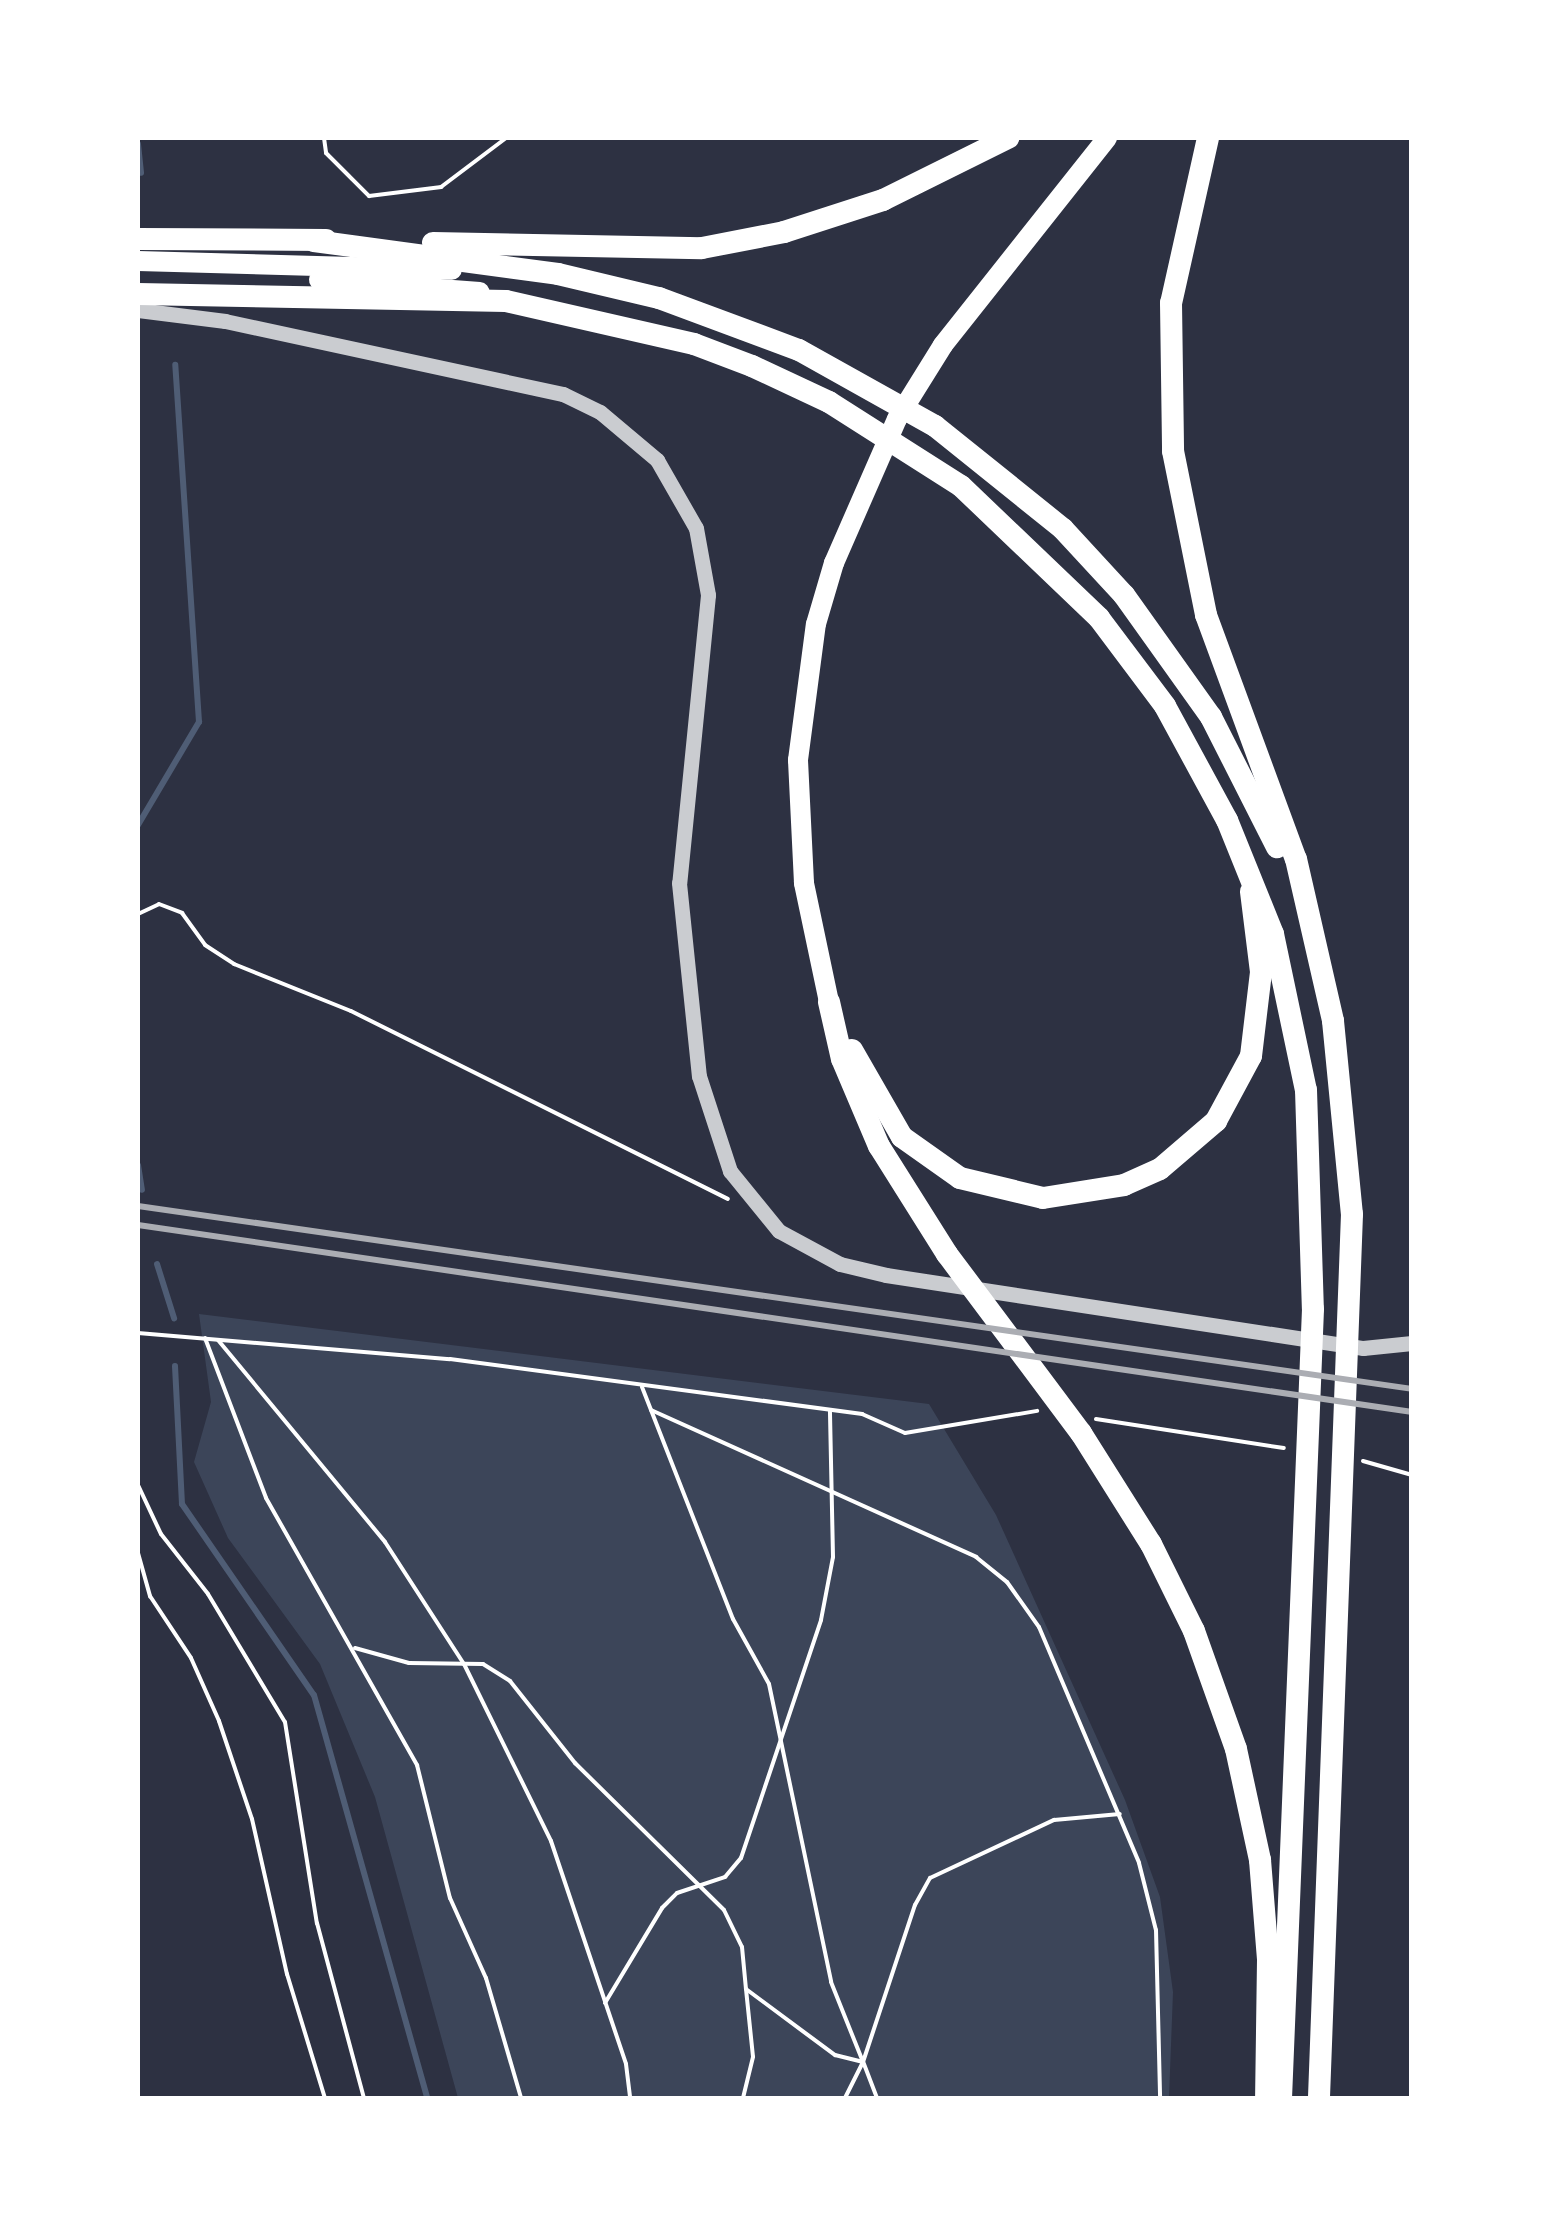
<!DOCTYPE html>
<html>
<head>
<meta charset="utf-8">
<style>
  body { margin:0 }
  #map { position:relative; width:1549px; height:2236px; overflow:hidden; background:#2d3142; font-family:"PT Sans Narrow",sans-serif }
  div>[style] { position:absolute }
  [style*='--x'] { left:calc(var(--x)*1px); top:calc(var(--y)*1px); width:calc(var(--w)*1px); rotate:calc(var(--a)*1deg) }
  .green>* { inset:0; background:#3c4559 }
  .stream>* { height:6px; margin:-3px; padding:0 3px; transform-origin:3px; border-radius:3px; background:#4f5d75 }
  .path>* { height:4px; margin:-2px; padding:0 2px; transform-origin:2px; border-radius:2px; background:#fff }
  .tertiary>* { height:15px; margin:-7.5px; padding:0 7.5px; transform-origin:7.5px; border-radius:7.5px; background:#caccd0 }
  .trunk>* { height:20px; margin:-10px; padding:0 10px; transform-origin:10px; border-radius:10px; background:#fff }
  .motorway>* { height:22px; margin:-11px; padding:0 11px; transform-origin:11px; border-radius:11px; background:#fff }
  .rail>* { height:6px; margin:-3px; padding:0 3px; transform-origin:3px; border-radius:3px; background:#abadb3 }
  span { translate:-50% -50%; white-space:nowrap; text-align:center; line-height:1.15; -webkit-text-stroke:8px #fff; paint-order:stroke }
  .frame { position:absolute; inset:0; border:140px solid #fff; pointer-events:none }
</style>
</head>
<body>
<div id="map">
  <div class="green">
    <i style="clip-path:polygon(199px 1314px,929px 1404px,996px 1515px,1125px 1800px,1160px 1897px,1173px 1992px,1169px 2098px,458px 2098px,375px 1797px,320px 1664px,228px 1538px,194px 1462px,211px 1402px)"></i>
  </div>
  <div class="stream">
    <i style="--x:138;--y:144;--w:29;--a:84"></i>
    <i style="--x:138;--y:825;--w:120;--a:-59.4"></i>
    <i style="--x:199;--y:722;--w:358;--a:-93.8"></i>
    <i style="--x:138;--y:1165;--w:25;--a:81"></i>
    <i style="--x:157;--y:1264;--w:57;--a:72.5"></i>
    <i style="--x:175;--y:1366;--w:138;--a:87.1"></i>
    <i style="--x:182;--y:1504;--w:232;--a:55.4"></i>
    <i style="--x:314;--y:1695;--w:419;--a:74.3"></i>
  </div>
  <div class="path">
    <i style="--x:324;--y:138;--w:15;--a:82"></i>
    <i style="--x:326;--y:153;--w:61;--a:45"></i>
    <i style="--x:369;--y:196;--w:73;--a:-7.1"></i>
    <i style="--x:441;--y:187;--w:81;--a:-37"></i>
    <i style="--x:138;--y:914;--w:23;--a:-25"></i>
    <i style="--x:159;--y:904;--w:25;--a:21"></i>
    <i style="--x:182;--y:913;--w:39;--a:54"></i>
    <i style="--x:205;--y:945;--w:35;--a:33"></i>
    <i style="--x:234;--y:964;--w:126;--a:21.9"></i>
    <i style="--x:351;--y:1011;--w:421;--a:26.5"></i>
    <i style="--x:138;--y:1333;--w:313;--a:4.8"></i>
    <i style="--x:450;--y:1359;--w:416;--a:7.6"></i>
    <i style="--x:862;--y:1414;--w:47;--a:23.8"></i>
    <i style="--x:905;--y:1433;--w:134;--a:-9.5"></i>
    <i style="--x:205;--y:1338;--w:171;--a:69.1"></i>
    <i style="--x:266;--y:1498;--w:307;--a:60.5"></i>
    <i style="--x:417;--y:1765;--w:137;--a:76.1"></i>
    <i style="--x:450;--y:1898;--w:88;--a:65.8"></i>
    <i style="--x:486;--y:1978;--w:125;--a:73.7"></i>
    <i style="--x:218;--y:1340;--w:262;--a:50.4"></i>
    <i style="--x:385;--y:1542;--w:145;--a:57.1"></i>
    <i style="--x:464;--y:1664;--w:197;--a:63.8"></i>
    <i style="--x:551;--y:1841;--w:235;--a:71.4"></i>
    <i style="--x:626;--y:2064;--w:34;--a:83"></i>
    <i style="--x:642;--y:1387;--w:249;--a:68.6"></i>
    <i style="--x:733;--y:1619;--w:74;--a:61"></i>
    <i style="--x:769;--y:1684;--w:304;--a:78.2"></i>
    <i style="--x:831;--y:1982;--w:86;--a:68.2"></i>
    <i style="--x:863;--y:2062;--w:40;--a:116.6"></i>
    <i style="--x:651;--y:1410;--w:357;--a:24.3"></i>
    <i style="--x:976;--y:1557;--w:40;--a:39"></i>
    <i style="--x:1007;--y:1582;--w:55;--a:54.6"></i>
    <i style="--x:1039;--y:1627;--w:256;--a:67"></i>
    <i style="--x:1139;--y:1863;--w:69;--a:75.8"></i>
    <i style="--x:1156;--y:1930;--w:168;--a:88.6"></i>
    <i style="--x:1096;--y:1419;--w:190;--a:8.8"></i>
    <i style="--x:1363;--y:1461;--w:51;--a:15.9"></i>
    <i style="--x:138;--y:1485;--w:54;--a:64.9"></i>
    <i style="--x:161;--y:1534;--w:76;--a:51.9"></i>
    <i style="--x:208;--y:1594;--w:149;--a:59"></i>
    <i style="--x:285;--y:1722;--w:204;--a:81"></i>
    <i style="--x:317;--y:1923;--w:181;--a:75"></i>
    <i style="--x:138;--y:1553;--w:45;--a:74.4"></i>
    <i style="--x:150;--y:1596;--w:74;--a:56.5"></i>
    <i style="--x:191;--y:1658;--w:69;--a:66"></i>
    <i style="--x:219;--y:1721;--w:103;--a:71.4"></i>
    <i style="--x:252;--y:1819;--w:159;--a:77.3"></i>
    <i style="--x:287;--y:1974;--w:130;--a:73"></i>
    <i style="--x:355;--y:1648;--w:56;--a:15.5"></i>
    <i style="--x:409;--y:1663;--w:74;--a:0.8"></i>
    <i style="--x:483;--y:1664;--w:32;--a:32"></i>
    <i style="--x:510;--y:1681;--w:105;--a:51.6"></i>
    <i style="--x:575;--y:1763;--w:209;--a:44.6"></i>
    <i style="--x:724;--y:1910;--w:41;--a:64.1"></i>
    <i style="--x:742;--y:1947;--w:42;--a:84.6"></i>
    <i style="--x:746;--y:1989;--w:68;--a:84.1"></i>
    <i style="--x:753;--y:2057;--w:42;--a:103.7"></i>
    <i style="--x:746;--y:1989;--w:111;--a:36.6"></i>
    <i style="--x:835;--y:2055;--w:29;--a:14"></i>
    <i style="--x:605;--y:2003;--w:111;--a:-59"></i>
    <i style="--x:662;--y:1908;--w:21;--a:-45"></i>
    <i style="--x:677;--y:1893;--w:51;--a:-18.4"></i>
    <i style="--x:725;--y:1877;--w:25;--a:-50"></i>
    <i style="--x:741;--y:1858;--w:251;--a:-71.4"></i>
    <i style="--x:821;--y:1620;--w:64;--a:-79.2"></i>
    <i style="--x:833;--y:1557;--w:147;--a:-91.2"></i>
    <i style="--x:877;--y:2098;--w:39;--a:-111"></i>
    <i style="--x:863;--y:2062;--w:165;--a:-71.7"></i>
    <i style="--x:915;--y:1905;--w:31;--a:-61"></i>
    <i style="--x:930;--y:1878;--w:137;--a:-25.1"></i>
    <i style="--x:1054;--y:1820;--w:66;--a:-5.2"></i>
  </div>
  <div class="tertiary">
    <i style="--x:138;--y:310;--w:88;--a:7.2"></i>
    <i style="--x:225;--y:321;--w:346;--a:12.2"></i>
    <i style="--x:563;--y:394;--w:41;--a:25.9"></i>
    <i style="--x:600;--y:412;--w:75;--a:40.1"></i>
    <i style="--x:657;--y:460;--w:78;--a:60.2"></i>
    <i style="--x:696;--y:528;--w:68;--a:79.8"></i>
    <i style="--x:708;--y:595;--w:289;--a:95.7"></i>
    <i style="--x:679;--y:883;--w:194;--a:84.1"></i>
    <i style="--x:699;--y:1076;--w:100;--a:71.9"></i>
    <i style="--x:730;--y:1171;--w:77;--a:50.8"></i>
    <i style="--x:779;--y:1231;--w:69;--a:28.4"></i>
    <i style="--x:840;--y:1264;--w:47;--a:13.4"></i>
    <i style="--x:886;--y:1275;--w:483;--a:8.7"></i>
    <i style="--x:1363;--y:1348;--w:49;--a:-5.8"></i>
  </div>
  <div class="trunk">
    <i style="--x:138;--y:261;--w:314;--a:1.6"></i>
    <i style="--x:319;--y:280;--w:161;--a:4.3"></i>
    <i style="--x:829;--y:1002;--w:122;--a:-101.9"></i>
    <i style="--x:804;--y:883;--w:123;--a:-92.8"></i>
    <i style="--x:798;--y:760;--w:137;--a:-82.5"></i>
    <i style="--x:816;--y:624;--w:64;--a:-73.6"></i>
    <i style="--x:834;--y:563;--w:157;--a:-66.4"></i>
    <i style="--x:897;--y:419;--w:87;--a:-58.1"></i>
    <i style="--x:943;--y:345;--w:264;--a:-51.6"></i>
  </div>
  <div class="motorway">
    <i style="--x:1208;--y:138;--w:169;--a:102.6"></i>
    <i style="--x:1171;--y:303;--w:148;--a:89.2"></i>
    <i style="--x:1173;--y:451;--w:167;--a:78.6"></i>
    <i style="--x:1206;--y:615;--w:260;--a:69.8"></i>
    <i style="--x:1296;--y:859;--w:166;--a:77.1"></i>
    <i style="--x:1333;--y:1021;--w:194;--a:84.4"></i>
    <i style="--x:1352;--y:1214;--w:885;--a:92.14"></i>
    <i style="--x:138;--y:239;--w:188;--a:0.3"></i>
    <i style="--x:314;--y:241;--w:246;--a:7.7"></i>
    <i style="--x:558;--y:274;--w:104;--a:13.4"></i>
    <i style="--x:659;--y:298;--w:149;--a:20.4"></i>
    <i style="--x:799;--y:350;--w:156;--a:29.2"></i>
    <i style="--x:935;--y:426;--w:164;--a:38.8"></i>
    <i style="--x:1063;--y:529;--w:90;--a:47.3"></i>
    <i style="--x:1124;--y:595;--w:150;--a:54.5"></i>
    <i style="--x:1211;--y:717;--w:146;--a:63.1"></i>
    <i style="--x:433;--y:243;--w:269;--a:1.1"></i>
    <i style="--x:702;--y:248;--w:84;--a:-11"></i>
    <i style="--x:784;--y:232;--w:104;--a:-17.9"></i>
    <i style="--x:883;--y:200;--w:140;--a:-26.4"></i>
    <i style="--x:138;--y:294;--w:368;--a:1.1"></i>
    <i style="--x:506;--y:301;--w:193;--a:12.9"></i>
    <i style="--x:694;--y:344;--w:62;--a:20.8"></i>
    <i style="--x:752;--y:366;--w:85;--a:25.1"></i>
    <i style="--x:829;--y:402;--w:156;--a:32.5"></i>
    <i style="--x:961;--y:486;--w:191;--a:43.7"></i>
    <i style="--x:1099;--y:618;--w:110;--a:53.1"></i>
    <i style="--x:1165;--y:706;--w:130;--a:61.5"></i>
    <i style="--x:1227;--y:820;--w:123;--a:68"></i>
    <i style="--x:1273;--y:934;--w:159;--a:78.1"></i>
    <i style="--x:1306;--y:1090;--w:219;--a:88.2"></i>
    <i style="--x:1313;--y:1309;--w:790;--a:92.32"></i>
    <i style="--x:829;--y:1002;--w:58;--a:77.2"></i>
    <i style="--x:842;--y:1059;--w:95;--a:67"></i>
    <i style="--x:879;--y:1146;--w:128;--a:57.8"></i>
    <i style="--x:947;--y:1254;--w:224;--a:53.2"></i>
    <i style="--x:1081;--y:1433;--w:131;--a:57.8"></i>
    <i style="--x:1151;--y:1544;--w:97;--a:63.7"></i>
    <i style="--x:1194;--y:1631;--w:125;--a:70.4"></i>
    <i style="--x:1236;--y:1749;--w:114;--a:77.8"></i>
    <i style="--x:1260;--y:1860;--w:100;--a:85.4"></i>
    <i style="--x:1268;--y:1960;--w:138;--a:90.8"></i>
    <i style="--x:852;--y:1050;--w:100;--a:60.1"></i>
    <i style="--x:902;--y:1137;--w:71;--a:35.3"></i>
    <i style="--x:960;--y:1178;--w:85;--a:13.5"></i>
    <i style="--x:1043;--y:1198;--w:82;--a:-9.1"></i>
    <i style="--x:1124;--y:1185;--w:39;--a:-24"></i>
    <i style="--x:1160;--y:1169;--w:74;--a:-40.6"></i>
    <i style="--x:1216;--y:1121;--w:74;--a:-61.7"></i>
    <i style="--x:1251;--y:1056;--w:85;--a:-83.2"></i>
    <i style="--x:1261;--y:972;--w:81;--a:-97.1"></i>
  </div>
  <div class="rail">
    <i style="--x:138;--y:1206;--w:1287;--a:8.17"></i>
    <i style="--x:138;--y:1225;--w:1288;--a:8.35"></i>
  </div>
  <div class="frame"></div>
</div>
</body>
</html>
